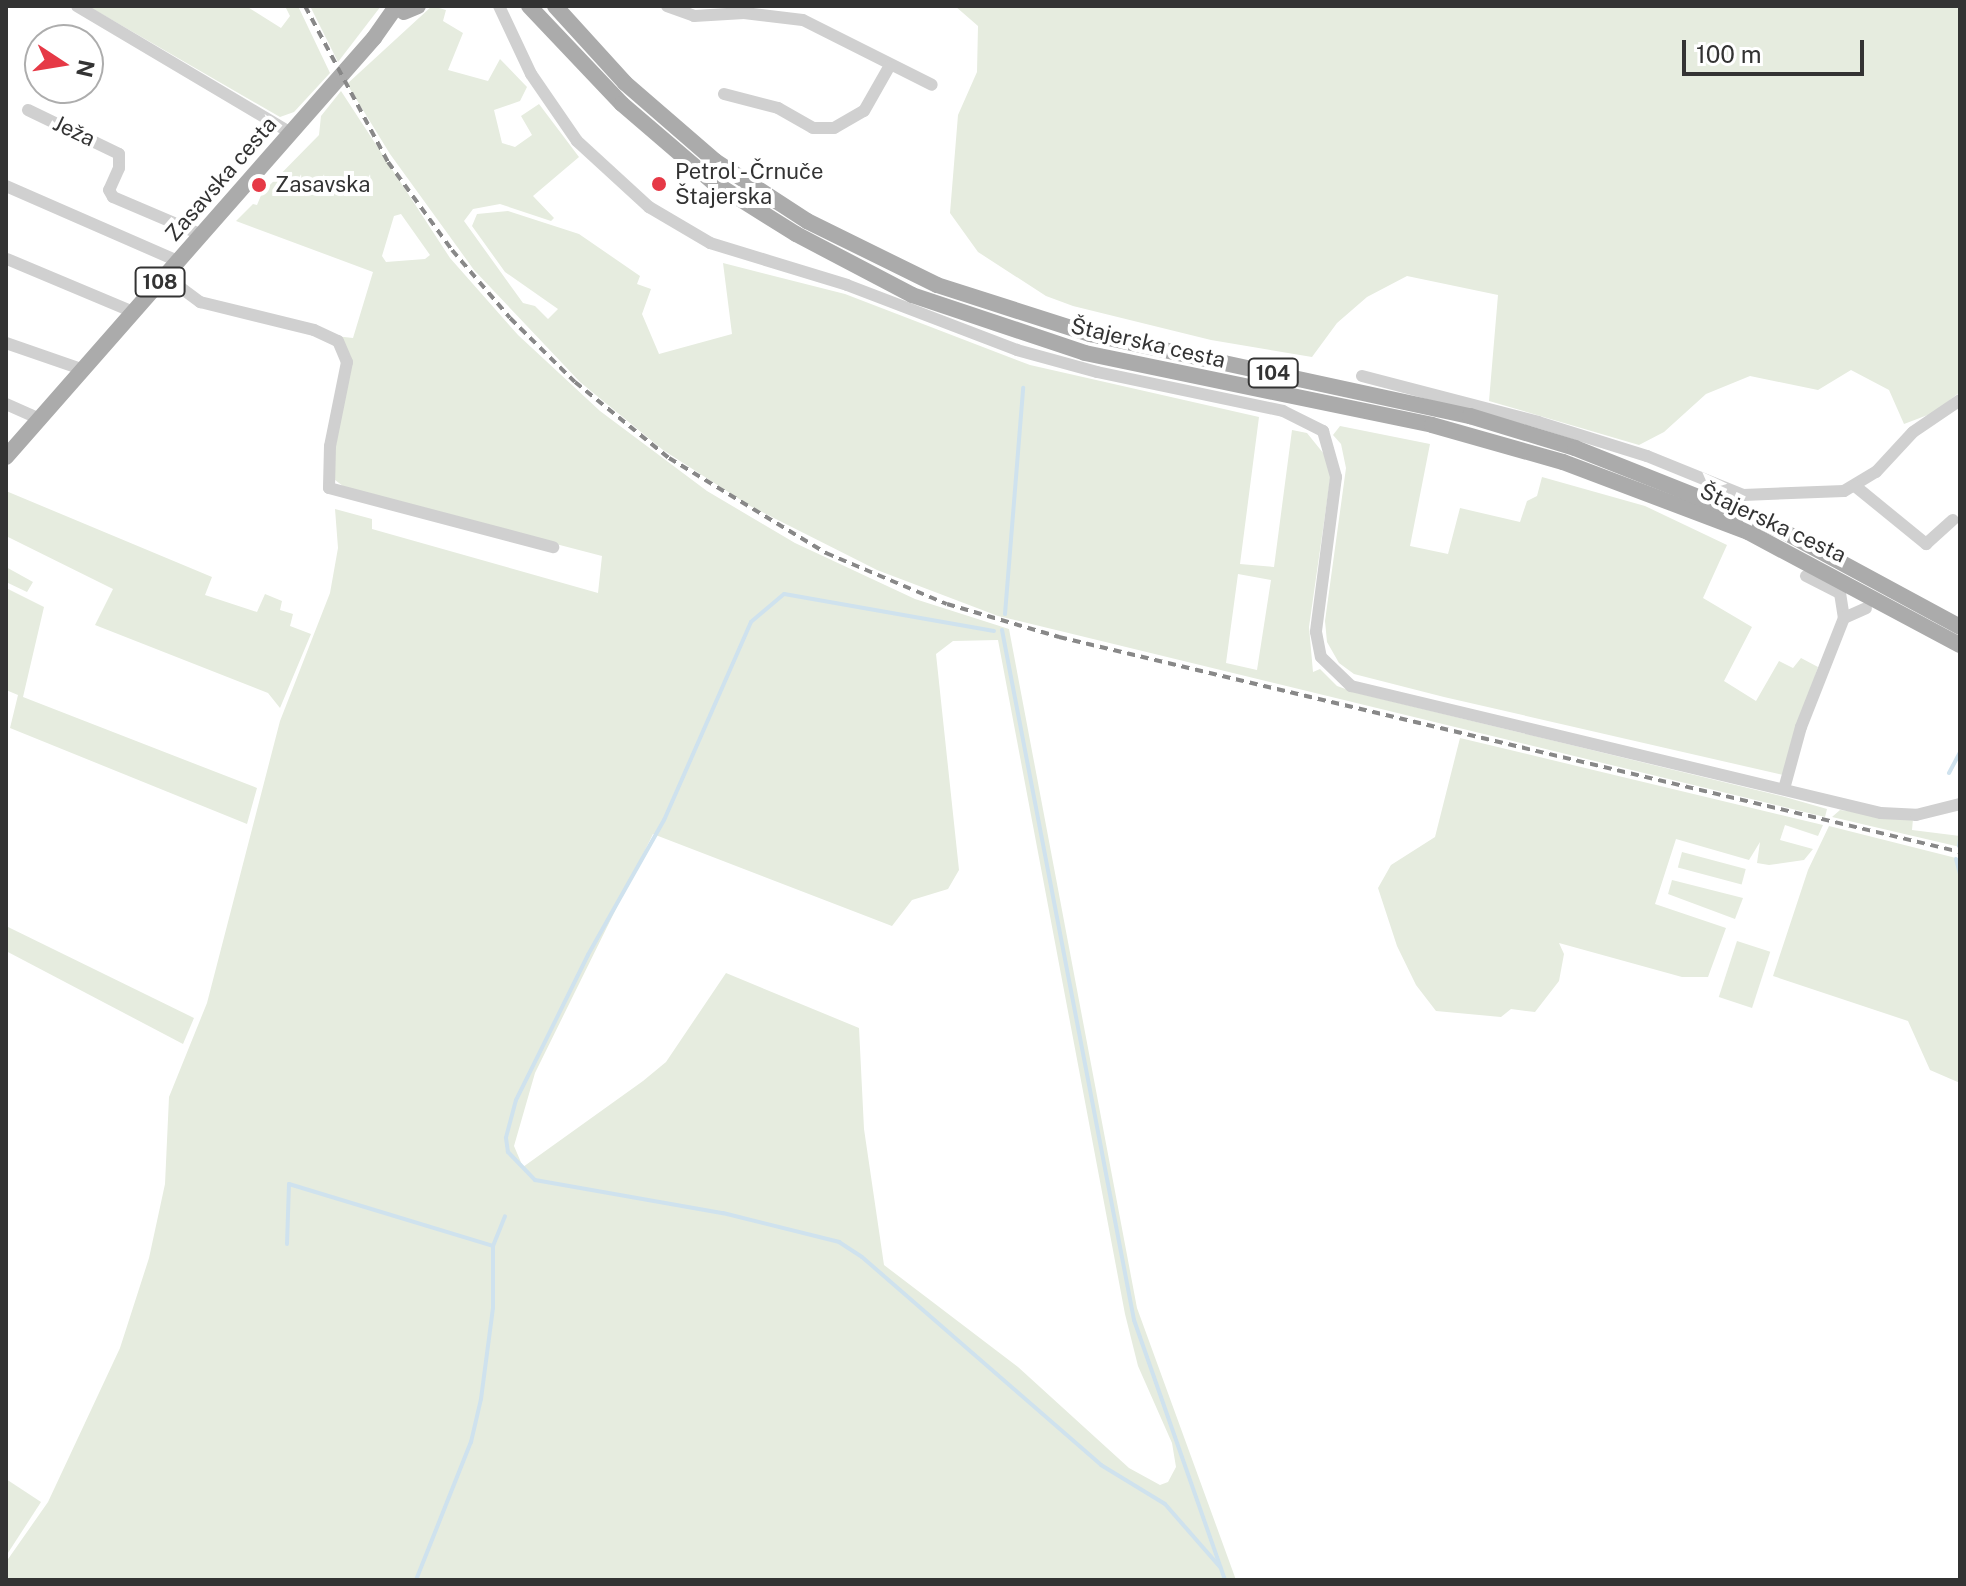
<!DOCTYPE html>
<html>
<head>
<meta charset="utf-8">
<style>
  body { margin:0 }
  #map { position:relative; width:1966px; height:1586px; overflow:hidden; background:#fff; font-family:"Public Sans",sans-serif }
  div>[style] { position:absolute }
  [style*='--x'] { left:calc(var(--x)*1px); top:calc(var(--y)*1px); width:calc(var(--w)*1px); rotate:calc(var(--a)*1deg) }
  .green>* { inset:0; background:#e6ecdf; transform-origin:0 0 }
  .stream>* { height:4px; margin:-2px; padding:0 2px; transform-origin:2px; border-radius:2px; background:#cfe2ee }
  .minor>* { height:12px; margin:-6px; padding:0 6px; transform-origin:6px; border-radius:6px; background:#d0d0d0 }
  .major>* { height:16px; margin:-8px; padding:0 8px; transform-origin:8px; border-radius:8px; background:#ababab }
  .rail>* { height:4px; margin-top:-2px; transform-origin:0; background:repeating-linear-gradient(90deg,#888 0 8px,transparent 0 14px) }
  .dots>* { width:22px; height:22px; translate:-50% -50%; box-sizing:border-box; border:4px solid #fff; border-radius:50% }
  span { translate:-50% -50%; white-space:nowrap; text-align:center; line-height:1.15; -webkit-text-stroke:8px #fff; paint-order:stroke }
  .shield-label span { padding:2px 6px; background:#fff; border:2px solid; border-radius:6px; -webkit-text-stroke-width:0 }
  .shield-label { font-size:20px; color:#333; font-weight:700 }
  .street-label { font-size:22px; color:#333 }
  .poi-label { font-size:22px; color:#333 }
  .left { translate:0 -50%; text-align:left }
  .frame { position:absolute; inset:0; border:8px solid #333; pointer-events:none }
  .north { position:absolute; left:24px; top:24px; width:80px; height:80px; box-sizing:border-box; background:#fff; border:2px solid #adadad; border-radius:50%; rotate:102deg; font-size:22px; font-weight:700; line-height:32px; text-align:center; color:#333 }
  .north::after { content:''; display:block; margin:auto; width:28px; height:36px; background:#e63946; clip-path:polygon(50% 0,100% 100%,50% 72%,0 100%) }
  .scale { position:absolute; left:1682px; top:40px; width:182px; height:36px; box-sizing:border-box; border:4px solid #333; border-top:0; padding-left:10px; font-size:24px; line-height:28px; white-space:nowrap; color:#333; -webkit-text-stroke:6px #fff; paint-order:stroke }
</style>
</head>
<body>
<div id="map">
  <div class="green">
    <i style="clip-path:polygon(88px 6px,246px 6px,281px 28px,290px 16px,285px 6px,298px 6px,330px 73px,294px 112px,280px 117px)"></i>
    <i style="clip-path:polygon(310px 6px,381px 6px,338px 62px)"></i>
    <i style="clip-path:polygon(evenodd,432px 6px,446px 10px,443px 21px,463px 33px,448px 70px,488px 81px,500px 59px,527px 87px,520px 101px,494px 110px,502px 143px,515px 147px,532px 135px,521px 116px,539px 104px,579px 157px,533px 196px,554px 218px,551px 221px,500px 204px,473px 209px,464px 221px,523px 303px,535px 306px,548px 319px,558px 309px,505px 272px,472px 226px,477px 214px,508px 211px,579px 234px,640px 276px,637px 284px,651px 289px,642px 314px,659px 354px,732px 334px,723px 263px,845px 294px,1030px 365px,1259px 417px,1240px 564px,1274px 567px,1292px 430px,1307px 433px,1328px 459px,1331px 473px,1309px 627px,1313px 672px,1320px 669px,1337px 686px,1357px 693px,1785px 797px,1827px 809px,1825px 817px,998px 616px,877px 570px,750px 506px,663px 450px,580px 382px,474px 270px,390px 154px,347px 84px,432px 6px,1238px 574px,1271px 580px,1257px 670px,1226px 663px,1238px 574px)"></i>
    <i style="clip-path:polygon(955px 6px,1960px 6px,1960px 392px,1933px 413px,1904px 424px,1889px 390px,1851px 370px,1818px 390px,1750px 376px,1706px 394px,1664px 432px,1639px 445px,1489px 401px,1498px 295px,1407px 276px,1367px 297px,1337px 323px,1312px 357px,1211px 340px,1073px 306px,1046px 296px,978px 252px,950px 213px,958px 115px,977px 72px,978px 26px)"></i>
    <i style="clip-path:polygon(evenodd,341px 91px,450px 258px,518px 335px,600px 411px,707px 491px,795px 543px,915px 599px,1009px 629px,1137px 1308px,1236px 1580px,6px 1580px,6px 1562px,48px 1502px,120px 1348px,149px 1258px,165px 1184px,169px 1097px,207px 1003px,280px 721px,330px 593px,338px 548px,335px 509px,372px 519px,372px 529px,598px 593px,602px 556px,348px 490px,330px 476px,348px 380px,335px 336px,353px 338px,373px 272px,236px 221px,253px 204px,257px 205px,262px 193px,319px 135px,321px 116px,341px 91px,401px 214px,430px 255px,425px 259px,386px 262px,382px 256px,394px 216px,401px 214px,341px 91px,998px 640px,1125px 1314px,1138px 1366px,1172px 1443px,1176px 1467px,1168px 1482px,1160px 1485px,1129px 1468px,1018px 1367px,884px 1265px,864px 1129px,859px 1028px,726px 973px,666px 1062px,643px 1081px,523px 1167px,514px 1146px,535px 1073px,653px 834px,892px 926px,912px 900px,948px 889px,959px 870px,936px 654px,953px 641px,998px 640px)"></i>
    <i style="clip-path:polygon(1340px 426px,1430px 444px,1410px 546px,1448px 554px,1460px 508px,1520px 522px,1527px 501px,1537px 496px,1542px 477px,1645px 506px,1727px 545px,1703px 598px,1752px 627px,1724px 681px,1756px 701px,1779px 661px,1793px 668px,1801px 658px,1818px 667px,1783px 775px,1444px 697px,1354px 674px,1339px 663px,1327px 642px,1325px 621px,1346px 468px,1341px 444px,1333px 435px)"></i>
    <i style="clip-path:polygon(6px 491px,212px 577px,205px 595px,257px 612px,265px 594px,282px 601px,280px 610px,293px 614px,290px 626px,311px 634px,280px 708px,268px 693px,95px 625px,113px 589px,6px 536px)"></i>
    <i style="clip-path:polygon(6px 567px,33px 582px,27px 592px,6px 582px)"></i>
    <i style="clip-path:polygon(6px 588px,44px 607px,23px 697px,257px 788px,247px 824px,10px 728px,18px 695px,6px 690px)"></i>
    <i style="clip-path:polygon(1460px 738px,1823px 825px,1818px 836px,1785px 825px,1780px 840px,1813px 849px,1804px 860px,1769px 865px,1757px 863px,1760px 842px,1749px 860px,1676px 839px,1655px 904px,1726px 928px,1708px 977px,1682px 977px,1559px 943px,1564px 954px,1559px 981px,1535px 1012px,1511px 1009px,1501px 1017px,1436px 1011px,1416px 985px,1397px 946px,1378px 888px,1391px 865px,1435px 837px)"></i>
    <i style="clip-path:polygon(1840px 810px,1913px 819px,1912px 830px,1960px 836px,1960px 847px,1832px 817px)"></i>
    <i style="clip-path:polygon(1829px 826px,1960px 859px,1960px 1083px,1930px 1070px,1908px 1021px,1773px 976px,1808px 870px)"></i>
    <i style="left:1682px;top:852px;width:66px;height:16px;rotate:15deg"></i>
    <i style="clip-path:polygon(1672px 880px,1743px 898px,1735px 919px,1668px 894px)"></i>
    <i style="clip-path:polygon(6px 926px,194px 1018px,183px 1044px,6px 951px)"></i>
    <i style="left:1737px;top:941px;width:35px;height:59px;rotate:18deg"></i>
    <i style="clip-path:polygon(6px 1479px,41px 1502px,6px 1556px)"></i>
  </div>
  <div class="stream">
    <i style="--x:1005;--y:614;--w:227;--a:-85.4"></i>
    <i style="--x:1002;--y:630;--w:703;--a:79.17"></i>
    <i style="--x:1134;--y:1320;--w:275;--a:70.7"></i>
    <i style="--x:994;--y:631;--w:213;--a:-170"></i>
    <i style="--x:784;--y:594;--w:43;--a:139.7"></i>
    <i style="--x:751;--y:622;--w:216;--a:113.7"></i>
    <i style="--x:664;--y:820;--w:155;--a:119.4"></i>
    <i style="--x:588;--y:955;--w:162;--a:116.4"></i>
    <i style="--x:516;--y:1100;--w:39;--a:105"></i>
    <i style="--x:506;--y:1138;--w:14;--a:82"></i>
    <i style="--x:508;--y:1152;--w:39;--a:46"></i>
    <i style="--x:535;--y:1180;--w:191;--a:10"></i>
    <i style="--x:723;--y:1213;--w:120;--a:14"></i>
    <i style="--x:839;--y:1242;--w:27;--a:33"></i>
    <i style="--x:862;--y:1257;--w:317;--a:41"></i>
    <i style="--x:1101;--y:1465;--w:75;--a:31.4"></i>
    <i style="--x:1165;--y:1504;--w:84;--a:48.9"></i>
    <i style="--x:1949;--y:773;--w:24;--a:-62"></i>
    <i style="--x:1959;--y:846;--w:6;--a:-81"></i>
    <i style="--x:1956;--y:859;--w:16;--a:75"></i>
    <i style="--x:287;--y:1244;--w:60;--a:-88.1"></i>
    <i style="--x:289;--y:1184;--w:213;--a:16.9"></i>
    <i style="--x:416;--y:1580;--w:149;--a:-68.3"></i>
    <i style="--x:471;--y:1442;--w:44;--a:-76.9"></i>
    <i style="--x:481;--y:1399;--w:92;--a:-82.5"></i>
    <i style="--x:493;--y:1308;--w:62;--a:-90"></i>
    <i style="--x:493;--y:1246;--w:32;--a:-68"></i>
  </div>
  <div class="minor">
    <i style="--x:77;--y:6;--w:249;--a:30.7"></i>
    <i style="--x:499;--y:6;--w:75;--a:64.8"></i>
    <i style="--x:531;--y:74;--w:81;--a:55.5"></i>
    <i style="--x:577;--y:141;--w:98;--a:42.5"></i>
    <i style="--x:649;--y:207;--w:71;--a:30.5"></i>
    <i style="--x:710;--y:243;--w:143;--a:17"></i>
    <i style="--x:847;--y:285;--w:182;--a:20.9"></i>
    <i style="--x:1017;--y:350;--w:83;--a:15.4"></i>
    <i style="--x:1097;--y:372;--w:190;--a:11.8"></i>
    <i style="--x:1283;--y:411;--w:45;--a:26.6"></i>
    <i style="--x:1323;--y:431;--w:48;--a:74.2"></i>
    <i style="--x:1336;--y:477;--w:156;--a:97.4"></i>
    <i style="--x:1316;--y:632;--w:25;--a:79"></i>
    <i style="--x:1321;--y:657;--w:42;--a:44"></i>
    <i style="--x:1351;--y:686;--w:545;--a:13.48"></i>
    <i style="--x:1881;--y:813;--w:35;--a:3"></i>
    <i style="--x:1916;--y:815;--w:45;--a:-14"></i>
    <i style="--x:667;--y:6;--w:29;--a:20"></i>
    <i style="--x:694;--y:16;--w:50;--a:-3.4"></i>
    <i style="--x:744;--y:13;--w:59;--a:6.8"></i>
    <i style="--x:803;--y:20;--w:144;--a:26.7"></i>
    <i style="--x:724;--y:94;--w:56;--a:14.5"></i>
    <i style="--x:778;--y:108;--w:40;--a:29.7"></i>
    <i style="--x:813;--y:128;--w:21;--a:0"></i>
    <i style="--x:834;--y:128;--w:34;--a:-30"></i>
    <i style="--x:864;--y:111;--w:51;--a:-60.4"></i>
    <i style="--x:28;--y:110;--w:101;--a:25.8"></i>
    <i style="--x:119;--y:154;--w:14;--a:90"></i>
    <i style="--x:119;--y:168;--w:24;--a:114"></i>
    <i style="--x:109;--y:190;--w:8;--a:60"></i>
    <i style="--x:113;--y:197;--w:97;--a:23.1"></i>
    <i style="--x:6;--y:186;--w:188;--a:23.6"></i>
    <i style="--x:7;--y:259;--w:137;--a:22.8"></i>
    <i style="--x:165;--y:276;--w:44;--a:36.6"></i>
    <i style="--x:200;--y:302;--w:117;--a:13.8"></i>
    <i style="--x:314;--y:330;--w:26;--a:25"></i>
    <i style="--x:338;--y:341;--w:23;--a:67"></i>
    <i style="--x:347;--y:362;--w:86;--a:101.4"></i>
    <i style="--x:330;--y:446;--w:42;--a:91.4"></i>
    <i style="--x:329;--y:488;--w:232;--a:14.8"></i>
    <i style="--x:6;--y:343;--w:83;--a:19.1"></i>
    <i style="--x:1362;--y:376;--w:182;--a:14.6"></i>
    <i style="--x:1538;--y:422;--w:114;--a:17.3"></i>
    <i style="--x:1647;--y:456;--w:104;--a:22.1"></i>
    <i style="--x:1743;--y:495;--w:101;--a:-2.3"></i>
    <i style="--x:1844;--y:491;--w:37;--a:-31"></i>
    <i style="--x:1876;--y:472;--w:54;--a:-47.2"></i>
    <i style="--x:1913;--y:432;--w:57;--a:-34.2"></i>
    <i style="--x:6;--y:404;--w:37;--a:24"></i>
    <i style="--x:1855;--y:486;--w:92;--a:39.2"></i>
    <i style="--x:1926;--y:544;--w:36;--a:-42"></i>
    <i style="--x:1806;--y:576;--w:38;--a:27"></i>
    <i style="--x:1840;--y:593;--w:25;--a:81"></i>
    <i style="--x:1784;--y:789;--w:64;--a:-74.7"></i>
    <i style="--x:1801;--y:727;--w:117;--a:-68.5"></i>
    <i style="--x:1844;--y:618;--w:24;--a:-24"></i>
  </div>
  <div class="major">
    <i style="--x:529;--y:6;--w:135;--a:46.5"></i>
    <i style="--x:622;--y:104;--w:120;--a:40.6"></i>
    <i style="--x:713;--y:182;--w:98;--a:32.1"></i>
    <i style="--x:796;--y:234;--w:131;--a:27.7"></i>
    <i style="--x:912;--y:295;--w:182;--a:18.5"></i>
    <i style="--x:1085;--y:353;--w:354;--a:11.7"></i>
    <i style="--x:1432;--y:425;--w:136;--a:15.8"></i>
    <i style="--x:1563;--y:462;--w:198;--a:20.7"></i>
    <i style="--x:1748;--y:532;--w:240;--a:28.1"></i>
    <i style="--x:555;--y:6;--w:104;--a:47.7"></i>
    <i style="--x:625;--y:83;--w:119;--a:40.9"></i>
    <i style="--x:715;--y:161;--w:110;--a:33.1"></i>
    <i style="--x:807;--y:221;--w:145;--a:26.2"></i>
    <i style="--x:937;--y:285;--w:161;--a:17.8"></i>
    <i style="--x:1090;--y:334;--w:389;--a:12.2"></i>
    <i style="--x:1470;--y:416;--w:110;--a:16.9"></i>
    <i style="--x:1575;--y:448;--w:219;--a:21.7"></i>
    <i style="--x:1779;--y:529;--w:206;--a:28.4"></i>
    <i style="--x:404;--y:12;--w:15;--a:-23"></i>
    <i style="--x:6;--y:457;--w:558;--a:-48.71"></i>
    <i style="--x:374;--y:38;--w:39;--a:-55"></i>
  </div>
  <div class="rail">
    <i style="--x:305;--y:6;--w:177;--a:62"></i>
    <i style="--x:388;--y:162;--w:109;--a:54"></i>
    <i style="--x:452;--y:250;--w:89;--a:49.5"></i>
    <i style="--x:510;--y:318;--w:91;--a:44.6"></i>
    <i style="--x:575;--y:382;--w:121;--a:39"></i>
    <i style="--x:669;--y:458;--w:184;--a:31.2"></i>
    <i style="--x:826;--y:553;--w:131;--a:22.9"></i>
    <i style="--x:947;--y:604;--w:117;--a:16.4"></i>
    <i style="--x:1059;--y:637;--w:926;--a:13.42"></i>
  </div>
  <div class="dots">
    <i style="left:659px;top:184px;background:#e63946"></i>
    <i style="left:259px;top:185px;background:#e63946"></i>
  </div>
  <div class="shield-label">
    <span style="left:160px;top:282px">108</span>
    <span style="left:1273px;top:373px">104</span>
  </div>
  <div class="street-label">
    <span style="left:74px;top:131px;rotate:25deg">Ježa</span>
    <span style="left:221px;top:179px;rotate:-49deg">Zasavska cesta</span>
    <span style="left:1148px;top:343px;rotate:13deg">Štajerska cesta</span>
    <span style="left:1773px;top:523px;rotate:25deg">Štajerska cesta</span>
  </div>
  <div class="poi-label">
    <span class="left" style="left:675px;top:184px">Petrol - Črnuče<br>Štajerska</span>
    <span class="left" style="left:275px;top:185px">Zasavska</span>
  </div>
  <div class="frame"></div>
  <div class="north">N</div>
  <div class="scale">100 m</div>
</div>
</body>
</html>
